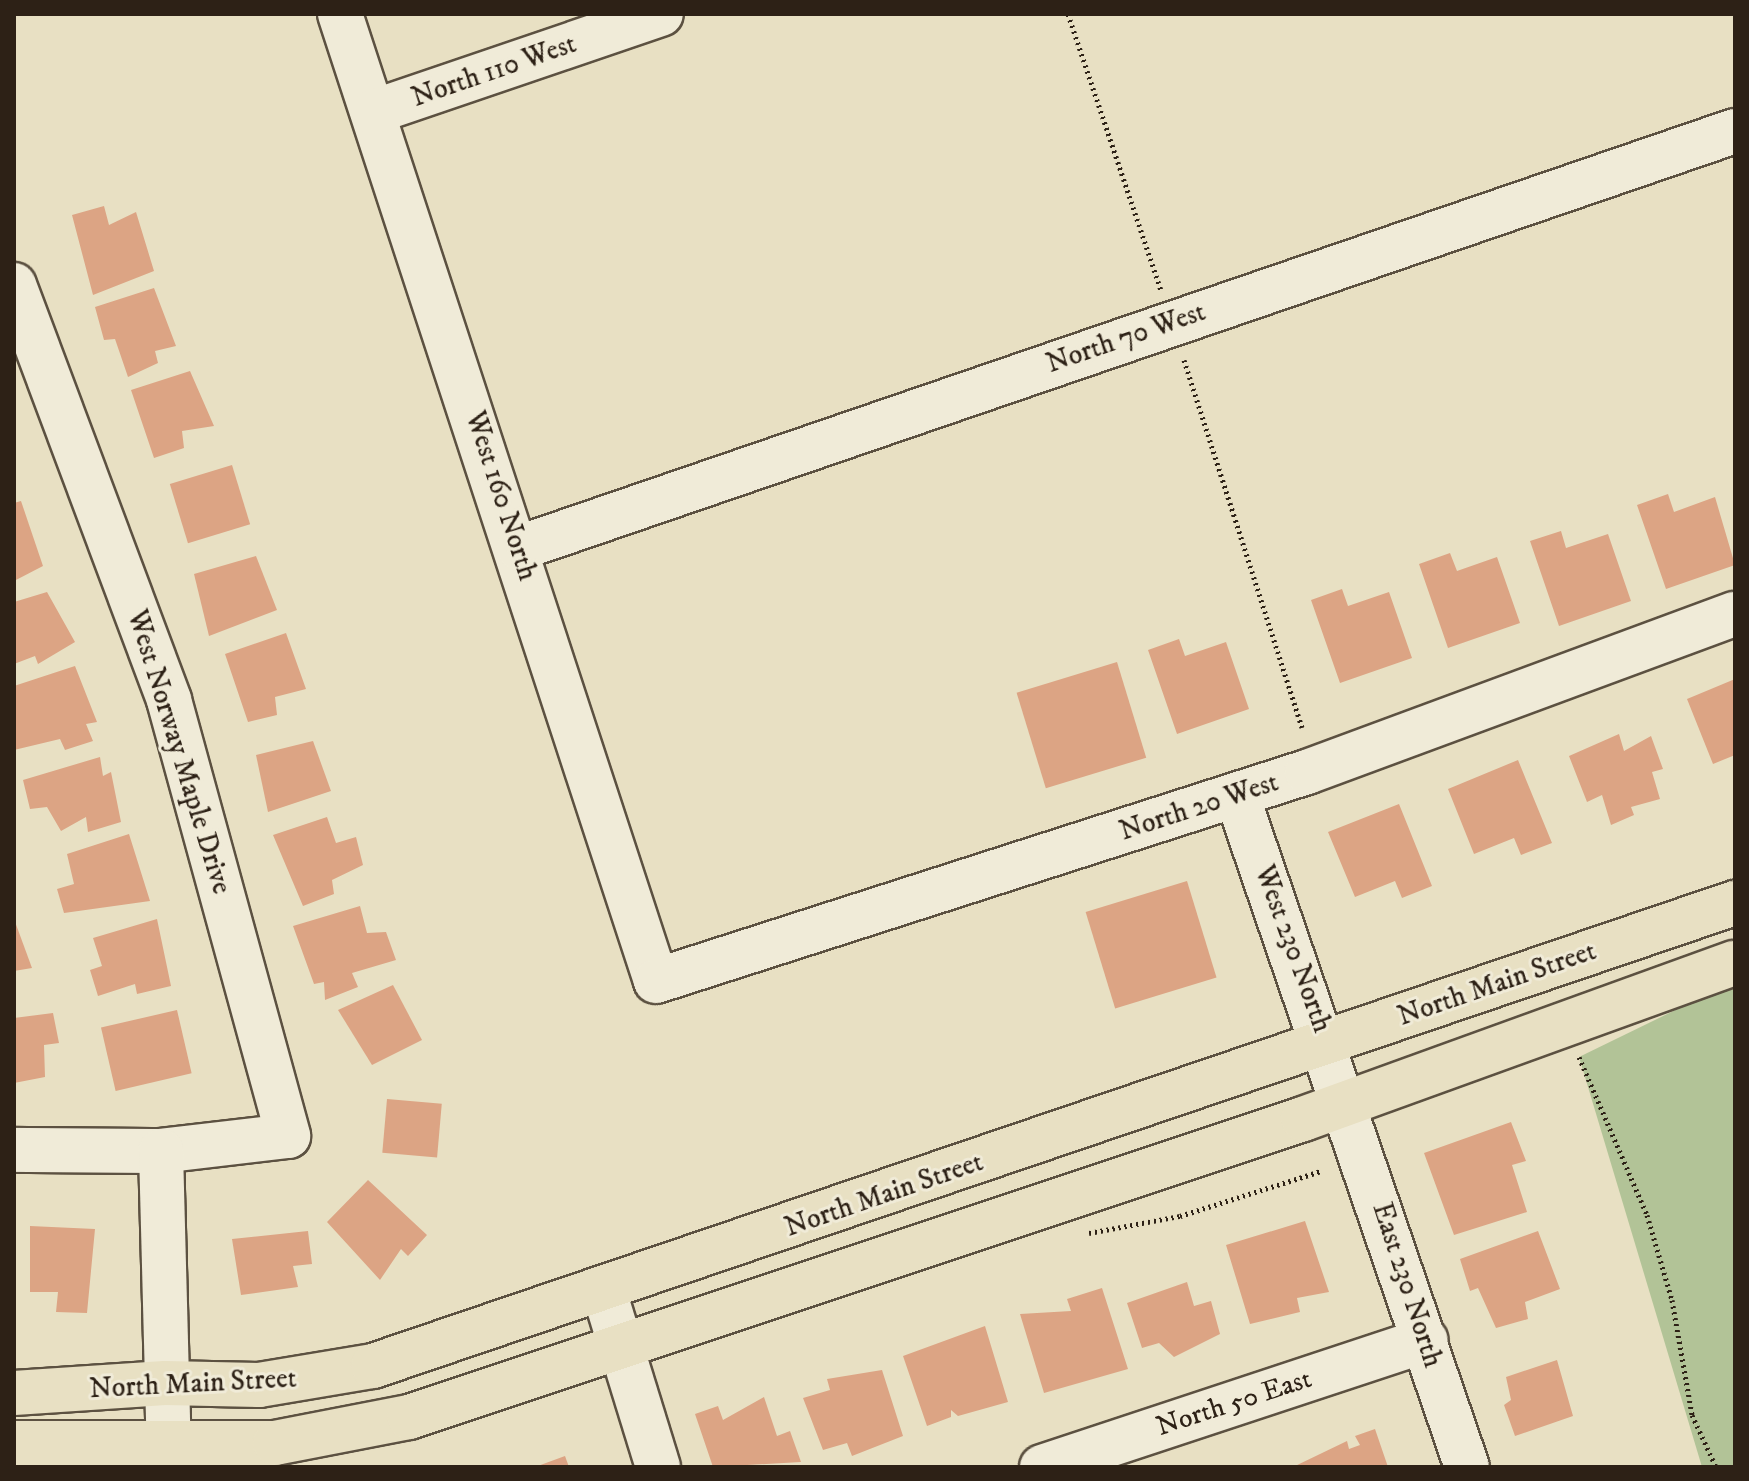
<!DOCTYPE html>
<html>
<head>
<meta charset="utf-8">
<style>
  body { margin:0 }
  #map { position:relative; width:1749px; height:1481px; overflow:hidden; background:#e8e0c3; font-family:"IM FELL DW Pica",serif }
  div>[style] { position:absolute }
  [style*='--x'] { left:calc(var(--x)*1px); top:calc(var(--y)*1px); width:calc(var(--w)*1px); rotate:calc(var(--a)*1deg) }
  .green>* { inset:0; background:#b2c397 }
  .building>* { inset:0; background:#dca484; transform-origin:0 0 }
  .path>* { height:5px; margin-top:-2.5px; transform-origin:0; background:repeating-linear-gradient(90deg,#2d2116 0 2px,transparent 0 6px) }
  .roads { filter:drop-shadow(2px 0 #5c5141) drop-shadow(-2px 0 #5c5141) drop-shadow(0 2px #5c5141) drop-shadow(0 -2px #5c5141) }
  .minor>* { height:44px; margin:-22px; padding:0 22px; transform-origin:22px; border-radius:22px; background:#f0ebd8 }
  .major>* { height:44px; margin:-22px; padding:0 22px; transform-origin:22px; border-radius:22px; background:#e8e0c3 }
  span { translate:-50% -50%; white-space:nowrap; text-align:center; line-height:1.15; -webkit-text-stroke:6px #f0ebd8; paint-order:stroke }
  .street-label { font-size:28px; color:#2d2116 }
  .frame { position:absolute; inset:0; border:16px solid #2d2116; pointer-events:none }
</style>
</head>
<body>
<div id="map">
  <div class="green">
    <i style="clip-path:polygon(1735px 981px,1735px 1467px,1702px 1467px,1579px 1057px)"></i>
  </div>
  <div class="building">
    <i style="clip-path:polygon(104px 206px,109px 225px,136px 212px,154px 271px,93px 295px,72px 215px)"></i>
    <i style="clip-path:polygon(154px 288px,176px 346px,155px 351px,158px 363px,128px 377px,115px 339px,104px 340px,95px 307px)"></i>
    <i style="clip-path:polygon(190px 371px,214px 426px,182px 431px,184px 448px,154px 458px,131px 390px)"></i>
    <i style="left:232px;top:465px;width:62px;height:65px;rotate:73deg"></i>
    <i style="clip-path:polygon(1668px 494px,1674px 512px,1715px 497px,1735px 565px,1666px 589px,1637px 505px)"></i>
    <i style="clip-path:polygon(21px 501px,43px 566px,14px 581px,14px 503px)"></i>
    <i style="clip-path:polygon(1561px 531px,1566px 548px,1608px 534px,1631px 601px,1559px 626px,1530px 541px)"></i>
    <i style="clip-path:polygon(1450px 553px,1457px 571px,1497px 557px,1520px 623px,1448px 648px,1419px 564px)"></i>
    <i style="clip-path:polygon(256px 556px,277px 610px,209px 636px,194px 574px)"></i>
    <i style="clip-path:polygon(1342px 589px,1348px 606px,1389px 592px,1412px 658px,1340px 683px,1311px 600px)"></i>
    <i style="clip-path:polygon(47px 592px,75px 642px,38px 664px,35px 656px,14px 664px,14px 602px)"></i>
    <i style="clip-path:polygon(286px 633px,306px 689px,275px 697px,277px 715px,248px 722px,225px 654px)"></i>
    <i style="clip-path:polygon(1179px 639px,1185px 656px,1226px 642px,1249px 709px,1177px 734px,1148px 650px)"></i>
    <i style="left:1117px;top:662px;width:100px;height:105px;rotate:73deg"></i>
    <i style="clip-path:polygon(75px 666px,97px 722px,86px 724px,93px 741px,65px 750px,60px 739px,14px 750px,14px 686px)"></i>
    <i style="clip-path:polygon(1735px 679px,1735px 755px,1713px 764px,1687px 699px)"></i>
    <i style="clip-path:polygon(1619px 734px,1624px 751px,1651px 736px,1663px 769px,1652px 772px,1660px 799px,1631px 807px,1634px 815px,1611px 825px,1602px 795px,1587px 802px,1569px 756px)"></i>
    <i style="clip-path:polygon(313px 741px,331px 791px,268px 812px,256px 755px)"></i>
    <i style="clip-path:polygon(100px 757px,103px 776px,111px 772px,121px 822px,88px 832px,86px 817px,61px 831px,47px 807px,30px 809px,23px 780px)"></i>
    <i style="clip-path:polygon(1518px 760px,1552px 843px,1521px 855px,1514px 838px,1474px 854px,1448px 789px)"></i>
    <i style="clip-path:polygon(1399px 804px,1432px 886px,1402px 898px,1395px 881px,1355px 897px,1328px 832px)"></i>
    <i style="clip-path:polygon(327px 817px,336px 843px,356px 837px,363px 865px,332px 880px,334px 894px,303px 906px,273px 835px)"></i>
    <i style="clip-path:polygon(129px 834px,150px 901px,64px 913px,57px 889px,74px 884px,67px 854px)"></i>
    <i style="left:1187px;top:881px;width:101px;height:106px;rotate:73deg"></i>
    <i style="clip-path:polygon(360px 906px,367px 933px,386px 932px,396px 960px,352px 973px,358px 987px,325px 1000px,324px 982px,314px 984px,293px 926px)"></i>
    <i style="clip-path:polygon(14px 919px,32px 968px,14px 971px)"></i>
    <i style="clip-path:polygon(157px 919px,171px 986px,137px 994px,135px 984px,98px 996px,90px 970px,102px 966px,93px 938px)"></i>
    <i style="clip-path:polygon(393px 985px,422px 1040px,372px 1065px,338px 1010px)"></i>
    <i style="left:177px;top:1010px;width:65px;height:78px;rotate:77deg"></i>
    <i style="clip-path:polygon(53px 1013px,59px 1043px,44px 1045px,45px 1077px,14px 1083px,14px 1018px)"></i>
    <i style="left:387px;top:1099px;width:55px;height:54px;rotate:5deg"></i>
    <i style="clip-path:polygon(1511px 1122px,1526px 1161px,1512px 1165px,1527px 1212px,1454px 1235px,1424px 1153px)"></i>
    <i style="clip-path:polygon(368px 1180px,427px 1235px,408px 1256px,401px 1249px,380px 1280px,327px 1222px)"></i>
    <i style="clip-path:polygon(1305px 1221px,1329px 1292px,1297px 1298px,1300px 1312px,1250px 1324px,1226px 1245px)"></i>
    <i style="clip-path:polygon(30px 1226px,95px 1229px,87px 1313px,56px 1312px,58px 1292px,30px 1292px)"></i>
    <i style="clip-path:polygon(308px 1231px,312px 1264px,293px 1266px,298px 1287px,241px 1295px,232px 1239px)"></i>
    <i style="clip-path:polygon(1538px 1231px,1560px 1289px,1525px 1302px,1528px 1319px,1496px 1328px,1478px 1288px,1470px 1291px,1460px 1259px)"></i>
    <i style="clip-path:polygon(1187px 1282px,1194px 1306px,1211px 1301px,1220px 1334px,1174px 1357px,1159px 1343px,1142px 1348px,1127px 1303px)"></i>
    <i style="clip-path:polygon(1102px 1288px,1128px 1369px,1044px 1393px,1020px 1314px,1071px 1311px,1067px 1299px)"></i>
    <i style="clip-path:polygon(985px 1326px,1008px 1402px,958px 1416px,951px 1410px,951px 1417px,927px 1426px,903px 1356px)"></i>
    <i style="clip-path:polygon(1557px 1360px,1573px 1416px,1515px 1436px,1504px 1405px,1511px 1400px,1506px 1377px)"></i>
    <i style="clip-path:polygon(882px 1370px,903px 1436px,852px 1456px,847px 1443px,823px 1450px,803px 1398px,830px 1390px,827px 1379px)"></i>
    <i style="clip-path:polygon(764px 1397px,777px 1436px,790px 1431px,801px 1462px,713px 1467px,695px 1414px,718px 1406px,723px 1420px)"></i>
    <i style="clip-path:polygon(1375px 1429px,1388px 1467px,1293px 1467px,1347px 1441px,1349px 1449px,1360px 1445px,1355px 1436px)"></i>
    <i style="clip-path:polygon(565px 1456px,569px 1467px,535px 1467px)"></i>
  </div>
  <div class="path">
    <i style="--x:1068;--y:14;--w:291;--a:71.4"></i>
    <i style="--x:1184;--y:360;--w:386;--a:72.2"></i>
    <i style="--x:1579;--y:1057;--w:172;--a:66.7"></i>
    <i style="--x:1647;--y:1215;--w:89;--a:73.6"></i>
    <i style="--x:1672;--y:1300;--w:117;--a:80.1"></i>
    <i style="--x:1692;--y:1415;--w:57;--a:65.2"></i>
    <i style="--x:1089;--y:1233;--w:93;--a:-10.6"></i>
    <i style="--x:1180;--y:1216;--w:148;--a:-17.7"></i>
  </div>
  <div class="roads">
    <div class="minor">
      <i style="--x:340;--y:14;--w:1017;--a:71.9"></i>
      <i style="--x:656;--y:981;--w:684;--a:-17.8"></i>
      <i style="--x:1307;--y:772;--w:456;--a:-20.3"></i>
      <i style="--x:373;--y:112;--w:304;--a:-18.8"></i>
      <i style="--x:14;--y:285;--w:443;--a:69.5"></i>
      <i style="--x:169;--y:700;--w:452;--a:74.7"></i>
      <i style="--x:288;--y:1136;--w:128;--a:173.3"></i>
      <i style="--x:161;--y:1151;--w:147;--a:-179.6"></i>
      <i style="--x:519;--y:548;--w:1286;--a:-18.93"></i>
      <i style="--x:1237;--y:796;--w:709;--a:71.08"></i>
      <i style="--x:161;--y:1151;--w:316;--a:88.5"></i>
      <i style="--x:603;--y:1288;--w:187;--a:72.9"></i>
      <i style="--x:1042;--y:1467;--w:404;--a:-18.3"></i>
    </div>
    <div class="major">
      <i style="--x:14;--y:1393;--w:151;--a:-3.8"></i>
      <i style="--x:165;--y:1383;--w:94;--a:1.2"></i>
      <i style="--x:259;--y:1385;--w:116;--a:-9.5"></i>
      <i style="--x:373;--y:1366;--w:1439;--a:-18.78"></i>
      <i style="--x:14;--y:1443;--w:261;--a:0"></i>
      <i style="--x:275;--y:1443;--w:136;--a:-11"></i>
      <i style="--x:409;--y:1417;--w:942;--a:-18.43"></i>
      <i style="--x:1303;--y:1119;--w:459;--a:-19.9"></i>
    </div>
  </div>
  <div class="street-label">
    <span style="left:494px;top:71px;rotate:-19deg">North 110 West</span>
    <span style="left:1126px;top:338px;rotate:-19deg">North 70 West</span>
    <span style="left:501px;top:496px;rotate:72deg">West 160 North</span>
    <span style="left:179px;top:752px;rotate:73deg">West Norway Maple Drive</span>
    <span style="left:1199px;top:807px;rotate:-18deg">North 20 West</span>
    <span style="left:1293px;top:949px;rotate:70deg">West 230 North</span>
    <span style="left:1497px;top:984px;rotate:-19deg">North Main Street</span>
    <span style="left:884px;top:1195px;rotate:-19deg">North Main Street</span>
    <span style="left:1407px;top:1285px;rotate:72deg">East 230 North</span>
    <span style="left:193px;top:1384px;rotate:-3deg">North Main Street</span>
    <span style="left:1234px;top:1403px;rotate:-18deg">North 50 East</span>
  </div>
  <div class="frame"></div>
</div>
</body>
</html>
